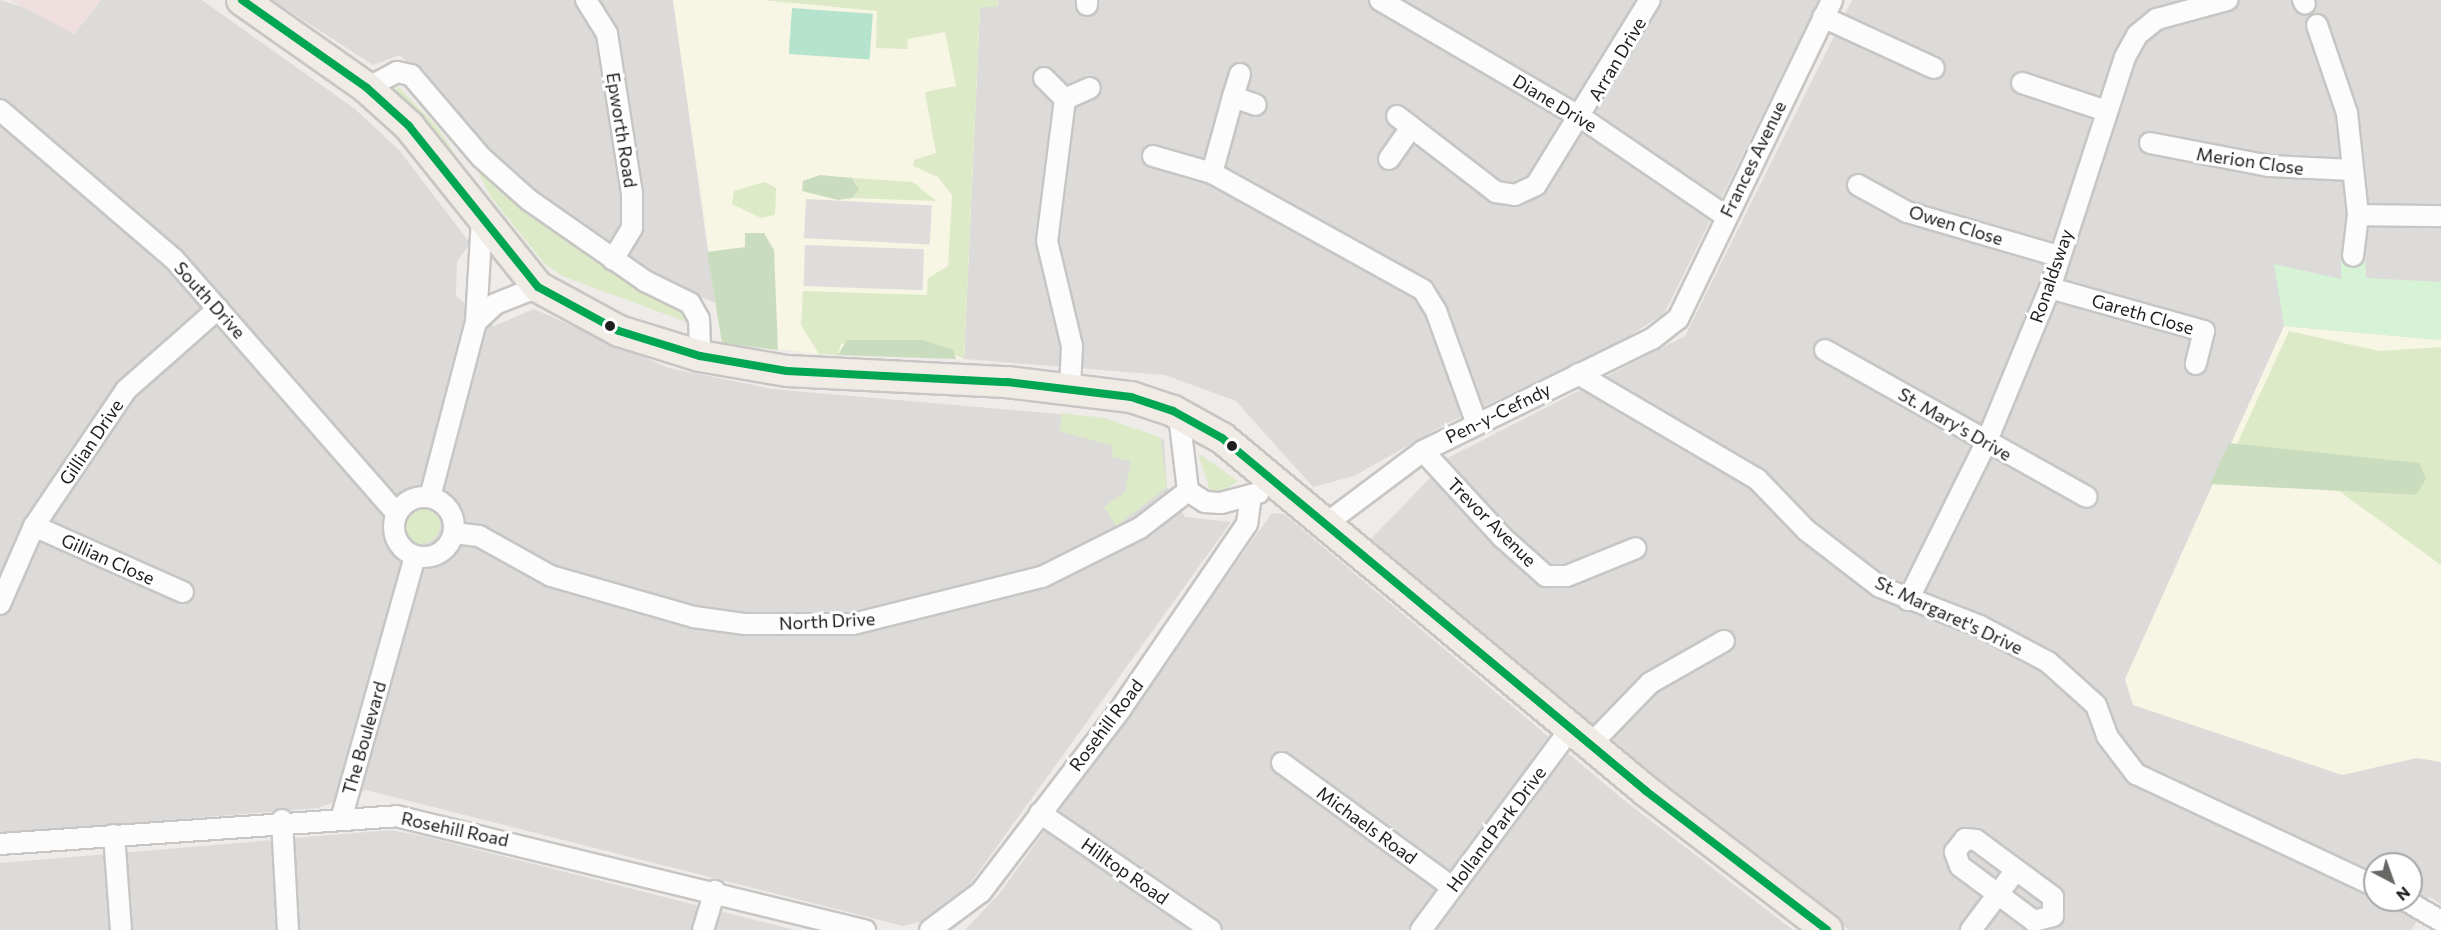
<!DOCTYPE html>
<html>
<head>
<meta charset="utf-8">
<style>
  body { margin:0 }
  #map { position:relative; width:2441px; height:930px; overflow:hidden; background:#eeebe8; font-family:Commissioner,sans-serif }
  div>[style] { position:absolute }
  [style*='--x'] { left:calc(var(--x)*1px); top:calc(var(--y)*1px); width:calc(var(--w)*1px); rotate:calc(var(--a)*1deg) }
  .residential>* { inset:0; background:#dddbda }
  .commercial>* { inset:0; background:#efdfde }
  .education>* { inset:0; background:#f7f5e4 }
  .grass>* { inset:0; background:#dceac8 }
  .round { border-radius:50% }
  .forest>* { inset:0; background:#cadcbe }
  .park>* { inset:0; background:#d7f3d6 }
  .pitch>* { inset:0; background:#b5e3cd; transform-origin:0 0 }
  .parking>* { inset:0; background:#dedddc; transform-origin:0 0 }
  .roads { filter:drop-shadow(2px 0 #c7c6c4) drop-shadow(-2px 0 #c7c6c4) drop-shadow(0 2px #c7c6c4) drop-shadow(0 -2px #c7c6c4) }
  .minor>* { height:20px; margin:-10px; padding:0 10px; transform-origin:10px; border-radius:10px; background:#fcfcfc }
  .minor>.ring { margin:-10px; padding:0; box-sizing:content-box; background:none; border:20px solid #fcfcfc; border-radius:50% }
  .primary>* { height:30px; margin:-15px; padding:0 15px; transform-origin:15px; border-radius:15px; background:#f1ebe5 }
  .bus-1>* { height:8px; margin:-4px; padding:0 4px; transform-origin:4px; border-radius:4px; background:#00a651 }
  .dots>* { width:16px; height:16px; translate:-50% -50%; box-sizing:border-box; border:3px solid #fff; border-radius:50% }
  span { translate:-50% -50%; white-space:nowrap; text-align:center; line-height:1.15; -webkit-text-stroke:6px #fff; paint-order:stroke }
  .street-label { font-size:18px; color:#202020 }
  .north { position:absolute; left:2363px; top:852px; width:60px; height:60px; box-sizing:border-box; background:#fff; border:2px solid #a6a6a6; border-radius:50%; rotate:139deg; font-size:16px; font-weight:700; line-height:24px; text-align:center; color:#202020 }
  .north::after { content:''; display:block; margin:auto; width:21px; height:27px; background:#686766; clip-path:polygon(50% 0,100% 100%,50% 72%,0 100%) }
</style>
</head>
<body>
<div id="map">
  <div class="residential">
    <i style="clip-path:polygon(0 0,36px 11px,74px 34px,101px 0,202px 0,355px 109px,399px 150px,470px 243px,457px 262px,456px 296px,494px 326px,534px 309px,669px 368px,772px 389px,1104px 418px,1164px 440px,1167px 487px,1185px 517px,1231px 522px,962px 895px,920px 922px,903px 926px,366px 790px,318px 808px,0 834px)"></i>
    <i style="clip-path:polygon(272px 0,673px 0,715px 303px,641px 271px,525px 187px,400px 55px,373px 65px)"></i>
    <i style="clip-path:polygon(998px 0,1819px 0,1664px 314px,1616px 344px,1448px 423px,1354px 476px,1313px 487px,1236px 401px,1165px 375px,964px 359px,980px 7px,997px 7px)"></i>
    <i style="clip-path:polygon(evenodd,1852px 0,2441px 0,2441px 684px,2417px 757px,2441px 762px,2441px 905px,2429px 896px,2412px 930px,1849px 930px,1555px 698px,1371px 539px,1431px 477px,1438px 463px,1685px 336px,1852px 0,2375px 864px,2411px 864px,2411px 900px,2375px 900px,2375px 864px)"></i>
    <i style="clip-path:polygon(1272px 513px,1284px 514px,1620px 797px,1793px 930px,965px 930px,1000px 893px)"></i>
    <i style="clip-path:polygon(391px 830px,427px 837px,795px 930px,0 930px,0 863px)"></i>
  </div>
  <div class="commercial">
    <i style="clip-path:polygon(10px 0,101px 0,74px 34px)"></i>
  </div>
  <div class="education">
    <i style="clip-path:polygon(673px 0,998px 0,997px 7px,980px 7px,964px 359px,819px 354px,722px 343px)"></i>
    <i style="clip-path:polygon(2284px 326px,2441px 340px,2441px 762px,2417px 758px,2342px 775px,2133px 705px,2125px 679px)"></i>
  </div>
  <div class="grass">
    <i style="clip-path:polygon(763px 0,998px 0,997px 7px,980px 7px,964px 359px,923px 340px,841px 344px,838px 355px,819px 354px,801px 325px,803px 291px,927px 295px,928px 278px,948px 266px,952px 195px,938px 177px,913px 166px,914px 160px,936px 153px,925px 92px,956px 86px,945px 32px,907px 39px,908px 49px,876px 48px,877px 11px)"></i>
    <i style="clip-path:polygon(398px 86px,438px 128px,483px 197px,395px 95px)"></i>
    <i style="clip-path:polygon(469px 154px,572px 243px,687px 307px,692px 324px,562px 276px,544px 263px,491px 197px)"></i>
    <i style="clip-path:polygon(852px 178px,913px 182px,936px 201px,852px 198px,857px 184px)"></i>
    <i style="clip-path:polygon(765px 182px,776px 188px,775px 215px,761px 218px,732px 204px,734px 191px)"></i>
    <i style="clip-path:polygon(2289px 331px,2379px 351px,2441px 347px,2441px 565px,2339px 491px,2416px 495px,2301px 453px,2236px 446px)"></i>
    <i style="clip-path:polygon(1062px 413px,1104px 418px,1160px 437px,1167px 487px,1116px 526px,1104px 507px,1125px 492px,1131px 461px,1112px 457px,1113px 446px,1059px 431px)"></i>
    <i style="clip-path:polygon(1198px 453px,1238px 481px,1220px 493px,1210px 490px)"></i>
    <i class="round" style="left:402px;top:506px;width:38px;height:38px"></i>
  </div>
  <div class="forest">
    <i style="clip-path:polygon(820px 175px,852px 178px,859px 189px,852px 198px,838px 200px,802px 191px,803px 181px)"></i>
    <i style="clip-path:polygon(745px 233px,764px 233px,774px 250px,778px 350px,722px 343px,707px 252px,745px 247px)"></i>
    <i style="clip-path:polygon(847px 340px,923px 340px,953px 350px,956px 359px,838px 355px)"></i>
    <i style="clip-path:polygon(2229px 443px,2419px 463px,2426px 479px,2416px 495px,2210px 484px)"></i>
  </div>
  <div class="park">
    <i style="clip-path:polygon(2365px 256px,2366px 278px,2441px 282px,2441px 340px,2284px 326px,2274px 264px,2341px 279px,2341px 257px)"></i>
  </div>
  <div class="pitch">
    <i style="left:792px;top:8px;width:81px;height:46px;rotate:4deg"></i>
  </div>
  <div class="parking">
    <i style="left:806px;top:199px;width:126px;height:39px;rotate:3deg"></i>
    <i style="left:805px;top:245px;width:119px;height:41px;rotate:2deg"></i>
  </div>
  <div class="roads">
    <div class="minor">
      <i style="--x:586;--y:0;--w:40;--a:58"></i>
      <i style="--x:607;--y:34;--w:161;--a:81.1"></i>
      <i style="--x:632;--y:193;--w:35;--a:90"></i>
      <i style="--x:632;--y:228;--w:37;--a:121"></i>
      <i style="--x:1380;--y:0;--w:234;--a:30.3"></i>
      <i style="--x:1582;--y:118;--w:172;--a:34.3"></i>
      <i style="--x:2303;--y:0;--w:4;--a:63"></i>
      <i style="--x:1087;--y:5;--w:5;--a:-90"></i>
      <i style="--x:1823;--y:17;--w:122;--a:24.7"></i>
      <i style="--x:2317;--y:25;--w:93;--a:71.2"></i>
      <i style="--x:2347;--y:113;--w:103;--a:83.8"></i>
      <i style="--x:2358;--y:215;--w:41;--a:97"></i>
      <i style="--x:1044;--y:78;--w:30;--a:45"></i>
      <i style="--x:1065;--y:99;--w:27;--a:-24"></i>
      <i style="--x:2022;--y:83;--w:89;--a:18.4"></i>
      <i style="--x:367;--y:88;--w:34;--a:-28"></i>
      <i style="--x:397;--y:72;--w:14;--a:12"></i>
      <i style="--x:411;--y:75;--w:109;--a:49.5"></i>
      <i style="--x:482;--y:158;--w:63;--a:41.8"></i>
      <i style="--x:529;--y:200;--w:141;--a:34.9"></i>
      <i style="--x:645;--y:281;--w:50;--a:26.1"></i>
      <i style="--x:690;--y:303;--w:18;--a:61"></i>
      <i style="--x:699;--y:319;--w:37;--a:88"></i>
      <i style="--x:1233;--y:97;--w:24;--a:-73"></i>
      <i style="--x:1065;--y:99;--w:143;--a:97.2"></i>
      <i style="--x:1047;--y:241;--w:108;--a:76.6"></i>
      <i style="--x:1072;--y:346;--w:43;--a:92.7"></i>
      <i style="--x:0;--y:110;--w:229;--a:40.6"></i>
      <i style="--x:174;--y:259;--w:337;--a:48.8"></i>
      <i style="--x:1397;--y:116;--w:125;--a:37.5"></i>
      <i style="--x:1496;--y:192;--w:19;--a:9"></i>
      <i style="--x:1515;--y:195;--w:23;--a:-25"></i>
      <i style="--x:1536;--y:185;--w:217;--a:-58.4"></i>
      <i style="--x:2150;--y:143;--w:122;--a:10.9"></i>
      <i style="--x:2270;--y:166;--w:82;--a:2.8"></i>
      <i style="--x:1153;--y:156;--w:61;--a:16.1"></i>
      <i style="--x:1212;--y:173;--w:241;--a:29"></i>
      <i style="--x:1423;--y:290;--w:25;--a:58"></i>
      <i style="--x:1436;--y:311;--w:120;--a:70.1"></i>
      <i style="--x:1389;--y:159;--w:39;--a:-55"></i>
      <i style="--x:1212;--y:173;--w:79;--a:-74.6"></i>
      <i style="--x:1233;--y:97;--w:24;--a:19"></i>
      <i style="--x:1858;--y:185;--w:56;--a:28.9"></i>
      <i style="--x:1907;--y:212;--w:157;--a:16.2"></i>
      <i style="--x:2358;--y:215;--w:83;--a:0.7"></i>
      <i style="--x:2050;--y:288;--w:160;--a:15.6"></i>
      <i style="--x:2204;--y:331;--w:34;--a:104"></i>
      <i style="--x:476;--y:322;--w:104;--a:-86.7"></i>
      <i style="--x:1825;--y:350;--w:300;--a:29.3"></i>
      <i style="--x:1578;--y:374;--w:208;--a:30.4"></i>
      <i style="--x:1757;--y:479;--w:71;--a:46.1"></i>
      <i style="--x:1806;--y:530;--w:93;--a:37.6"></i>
      <i style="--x:1880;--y:587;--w:107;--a:21.3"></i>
      <i style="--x:1980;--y:626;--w:77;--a:27.9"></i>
      <i style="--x:2048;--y:662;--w:64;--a:41.9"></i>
      <i style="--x:2096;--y:705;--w:33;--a:70"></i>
      <i style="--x:2107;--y:736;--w:48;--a:52.7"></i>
      <i style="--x:2136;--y:774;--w:264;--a:25.1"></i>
      <i style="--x:1179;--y:415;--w:77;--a:83.2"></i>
      <i style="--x:1188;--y:491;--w:20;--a:33"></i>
      <i style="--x:1205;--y:502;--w:16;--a:4"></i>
      <i style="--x:1221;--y:503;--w:39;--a:-15"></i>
      <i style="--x:1423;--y:451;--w:117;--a:47.4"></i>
      <i style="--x:1502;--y:537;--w:59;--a:41.6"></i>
      <i style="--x:1546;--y:576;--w:21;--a:0"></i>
      <i style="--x:1567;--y:576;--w:74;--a:-22.1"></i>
      <i class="ring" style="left:394px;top:497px;width:40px;height:40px"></i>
      <i style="--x:430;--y:497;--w:181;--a:-75.3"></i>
      <i style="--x:476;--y:322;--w:26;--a:-43"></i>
      <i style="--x:495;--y:304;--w:46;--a:-21.6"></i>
      <i style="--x:1327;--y:523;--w:120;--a:-36.9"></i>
      <i style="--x:1423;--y:451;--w:255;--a:-26.1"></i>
      <i style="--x:1652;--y:339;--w:33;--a:-38"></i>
      <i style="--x:1678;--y:319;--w:354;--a:-64.2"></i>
      <i style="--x:34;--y:526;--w:163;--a:23.9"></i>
      <i style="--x:454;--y:533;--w:25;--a:7"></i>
      <i style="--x:479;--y:536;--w:82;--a:29.1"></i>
      <i style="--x:551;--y:576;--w:149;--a:16"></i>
      <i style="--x:694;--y:617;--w:50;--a:8"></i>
      <i style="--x:744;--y:624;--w:109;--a:0"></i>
      <i style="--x:853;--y:624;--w:195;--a:-14"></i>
      <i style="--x:1042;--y:577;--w:110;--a:-26.6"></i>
      <i style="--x:1140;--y:528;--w:61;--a:-37.6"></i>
      <i style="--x:1908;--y:600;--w:175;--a:-63.6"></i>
      <i style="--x:1986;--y:443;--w:168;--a:-67.6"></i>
      <i style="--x:2050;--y:288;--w:243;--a:-72"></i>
      <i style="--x:2125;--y:57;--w:25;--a:-61"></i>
      <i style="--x:2137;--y:35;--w:26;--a:-39"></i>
      <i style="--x:2157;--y:19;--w:73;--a:-15.2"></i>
      <i style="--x:0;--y:604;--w:85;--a:-66.4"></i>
      <i style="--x:34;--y:526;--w:164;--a:-55.9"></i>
      <i style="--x:126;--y:390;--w:123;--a:-41.4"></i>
      <i style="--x:1590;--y:745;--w:86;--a:-45.9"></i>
      <i style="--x:1650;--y:683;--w:85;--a:-29.6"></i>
      <i style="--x:1282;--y:763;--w:210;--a:36.1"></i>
      <i style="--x:1040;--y:813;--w:207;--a:34.4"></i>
      <i style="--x:342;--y:816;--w:270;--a:-74.3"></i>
      <i style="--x:282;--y:820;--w:110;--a:86.9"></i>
      <i style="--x:114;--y:835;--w:95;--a:85.8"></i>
      <i style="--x:1965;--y:839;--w:11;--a:5"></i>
      <i style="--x:1976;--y:840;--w:96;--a:36.5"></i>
      <i style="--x:2053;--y:897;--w:19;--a:90"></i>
      <i style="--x:2053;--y:916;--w:20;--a:165"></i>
      <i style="--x:2034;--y:921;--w:92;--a:-143.4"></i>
      <i style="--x:1960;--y:866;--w:15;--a:-110"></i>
      <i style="--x:1955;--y:852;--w:16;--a:-52"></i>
      <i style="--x:0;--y:844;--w:397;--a:-4"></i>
      <i style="--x:396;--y:816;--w:483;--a:13.7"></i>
      <i style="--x:2405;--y:900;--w:42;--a:30.3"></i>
      <i style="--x:703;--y:930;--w:41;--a:-72.9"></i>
      <i style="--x:930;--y:930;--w:64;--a:-36.7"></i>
      <i style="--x:981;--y:892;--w:229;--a:-52.6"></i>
      <i style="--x:1120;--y:710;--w:225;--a:-55.7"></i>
      <i style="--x:1247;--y:524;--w:27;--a:-82"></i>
      <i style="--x:1421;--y:930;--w:252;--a:-53.4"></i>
      <i style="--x:1971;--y:930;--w:75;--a:-53.1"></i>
    </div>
    <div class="primary">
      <i style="--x:242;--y:0;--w:153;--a:35.1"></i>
      <i style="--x:367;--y:88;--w:57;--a:42.1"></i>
      <i style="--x:409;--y:126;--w:206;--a:51.3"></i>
      <i style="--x:538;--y:287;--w:92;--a:28.5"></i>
      <i style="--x:619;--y:331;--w:85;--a:17.2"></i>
      <i style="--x:700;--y:356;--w:88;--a:9.8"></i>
      <i style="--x:787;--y:371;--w:220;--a:2.9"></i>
      <i style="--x:1007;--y:382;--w:125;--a:6.9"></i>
      <i style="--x:1131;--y:397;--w:44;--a:18.4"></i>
      <i style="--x:1173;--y:411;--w:56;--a:28.9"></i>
      <i style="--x:1222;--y:438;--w:552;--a:39.78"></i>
      <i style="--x:1646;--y:791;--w:228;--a:37.5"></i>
    </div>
  </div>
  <div class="bus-1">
    <i style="--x:242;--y:0;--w:153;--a:35.1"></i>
    <i style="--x:367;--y:88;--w:57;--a:42.1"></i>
    <i style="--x:409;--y:126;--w:206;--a:51.3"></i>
    <i style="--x:538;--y:287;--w:92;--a:28.5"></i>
    <i style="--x:619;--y:331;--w:85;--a:17.2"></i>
    <i style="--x:700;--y:356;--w:88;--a:9.8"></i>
    <i style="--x:787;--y:371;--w:220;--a:2.9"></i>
    <i style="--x:1007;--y:382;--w:125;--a:6.9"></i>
    <i style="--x:1131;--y:397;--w:44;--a:18.4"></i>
    <i style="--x:1173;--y:411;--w:56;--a:28.9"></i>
    <i style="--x:1222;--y:438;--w:552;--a:39.78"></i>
    <i style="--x:1646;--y:791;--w:228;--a:37.5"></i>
  </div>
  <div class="dots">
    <i style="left:610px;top:326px;background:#202020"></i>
    <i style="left:1232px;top:446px;background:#202020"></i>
  </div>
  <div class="street-label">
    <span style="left:1617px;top:59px;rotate:-59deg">Arran Drive</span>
    <span style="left:1555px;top:103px;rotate:31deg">Diane Drive</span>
    <span style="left:622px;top:130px;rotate:81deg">Epworth Road</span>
    <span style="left:1753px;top:159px;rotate:-64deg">Frances Avenue</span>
    <span style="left:2250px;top:161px;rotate:8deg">Merion Close</span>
    <span style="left:1956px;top:225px;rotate:17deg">Owen Close</span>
    <span style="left:2051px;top:276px;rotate:-71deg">Ronaldsway</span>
    <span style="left:210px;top:300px;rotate:48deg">South Drive</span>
    <span style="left:2143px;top:314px;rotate:16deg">Gareth Close</span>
    <span style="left:1498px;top:413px;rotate:-26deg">Pen-y-Cefndy</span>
    <span style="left:1955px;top:424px;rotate:30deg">St. Mary's Drive</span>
    <span style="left:91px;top:442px;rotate:-56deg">Gillian Drive</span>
    <span style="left:1492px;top:522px;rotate:45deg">Trevor Avenue</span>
    <span style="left:108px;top:559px;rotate:24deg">Gillian Close</span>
    <span style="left:1949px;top:615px;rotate:25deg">St. Margaret's Drive</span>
    <span style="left:827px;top:621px;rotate:-3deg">North Drive</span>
    <span style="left:1106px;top:725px;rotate:-53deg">Rosehill Road</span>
    <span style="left:364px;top:738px;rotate:-74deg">The Boulevard</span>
    <span style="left:1367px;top:825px;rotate:36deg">Michaels Road</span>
    <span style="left:455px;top:829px;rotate:12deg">Rosehill Road</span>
    <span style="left:1496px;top:829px;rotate:-53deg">Holland Park Drive</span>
    <span style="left:1125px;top:871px;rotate:35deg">Hilltop Road</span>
  </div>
  <div class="north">N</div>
</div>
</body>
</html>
